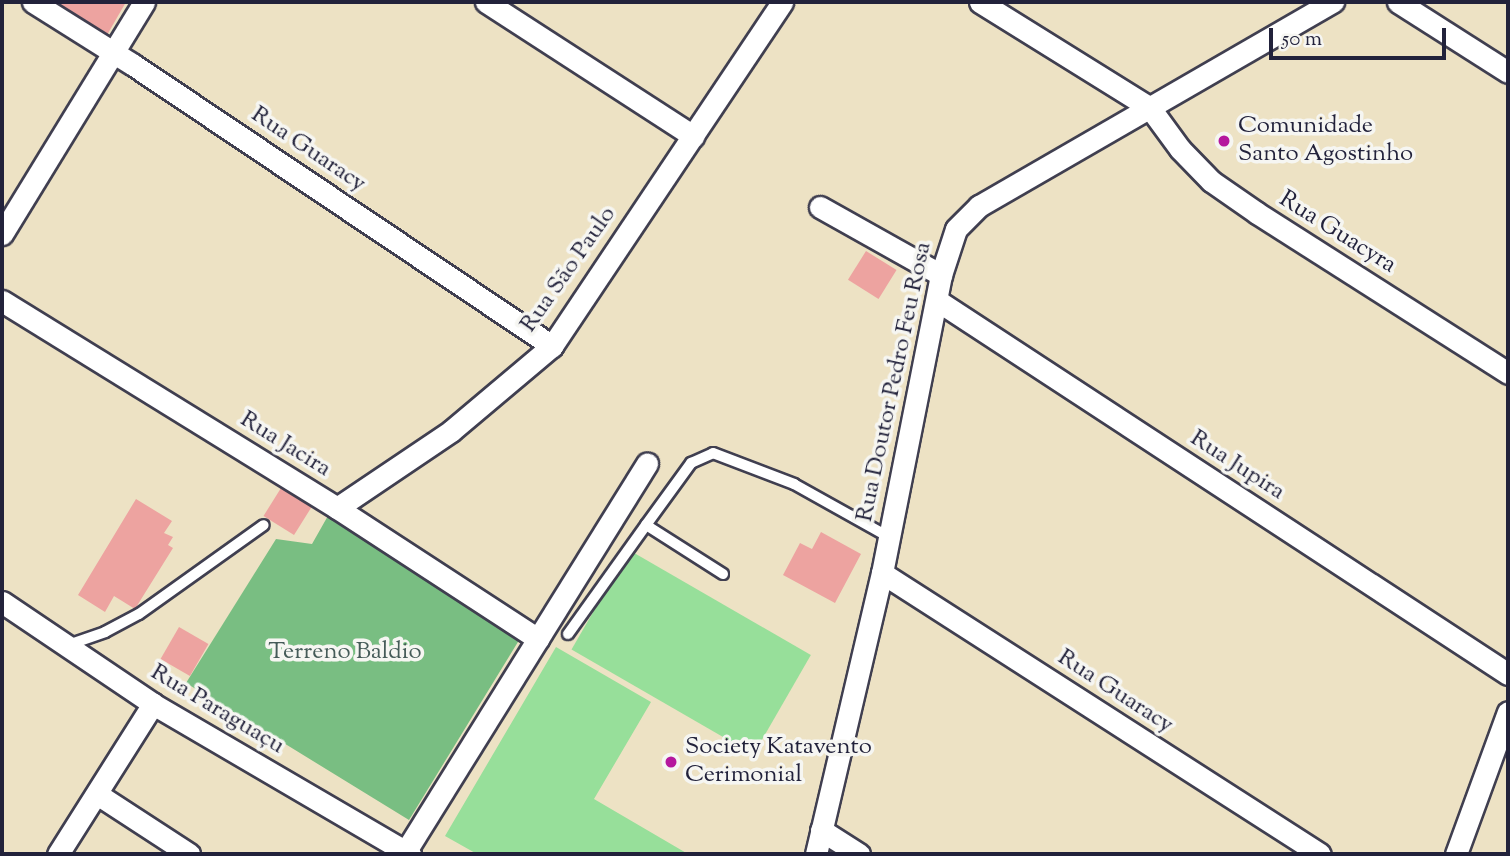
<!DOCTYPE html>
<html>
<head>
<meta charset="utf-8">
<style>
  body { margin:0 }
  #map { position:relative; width:1510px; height:856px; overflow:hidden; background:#ede2c4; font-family:"Sorts Mill Goudy",serif }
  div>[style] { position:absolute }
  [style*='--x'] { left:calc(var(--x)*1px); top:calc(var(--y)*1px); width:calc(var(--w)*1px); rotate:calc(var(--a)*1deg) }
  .green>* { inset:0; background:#97df9a; transform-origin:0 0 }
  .forest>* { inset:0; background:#79be82 }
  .building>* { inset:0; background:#eda3a0; transform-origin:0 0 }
  .roads { filter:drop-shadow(2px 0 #403f50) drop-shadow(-2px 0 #403f50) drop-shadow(0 2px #403f50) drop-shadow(0 -2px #403f50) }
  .lane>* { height:10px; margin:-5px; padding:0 5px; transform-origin:5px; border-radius:5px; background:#fff }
  .street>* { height:21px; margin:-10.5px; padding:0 10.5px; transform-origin:10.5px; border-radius:10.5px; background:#fff }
  .dots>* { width:19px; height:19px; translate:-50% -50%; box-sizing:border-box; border:4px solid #f6f6f2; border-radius:50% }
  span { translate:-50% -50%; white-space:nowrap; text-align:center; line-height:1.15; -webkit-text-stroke:7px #f6f6f2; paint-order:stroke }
  .poi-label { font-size:24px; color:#22223b }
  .left { translate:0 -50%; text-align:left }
  .street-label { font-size:24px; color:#22223b }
  .park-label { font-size:24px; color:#455b58 }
  .frame { position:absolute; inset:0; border:4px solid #22223b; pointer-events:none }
  .scale { position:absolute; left:1269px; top:28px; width:177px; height:32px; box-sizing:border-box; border:4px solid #22223b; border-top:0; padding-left:9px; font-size:21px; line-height:24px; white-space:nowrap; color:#22223b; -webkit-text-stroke:5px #f6f6f2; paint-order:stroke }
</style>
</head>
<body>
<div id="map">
  <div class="green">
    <i style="left:629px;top:550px;width:210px;height:115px;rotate:30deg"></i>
    <i style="clip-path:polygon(556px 647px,651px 702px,594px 799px,688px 854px,477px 854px,445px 836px)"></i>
  </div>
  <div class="forest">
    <i style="clip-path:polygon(329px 514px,521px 637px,409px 820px,186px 683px,276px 539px,312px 544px)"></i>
  </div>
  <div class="building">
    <i style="clip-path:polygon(42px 2px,126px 2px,103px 42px)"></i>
    <i style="left:866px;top:251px;width:36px;height:34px;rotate:32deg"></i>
    <i style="left:281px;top:488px;width:36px;height:33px;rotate:32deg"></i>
    <i style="clip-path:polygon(136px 499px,172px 521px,164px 533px,173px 537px,168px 545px,173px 548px,135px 609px,114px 596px,105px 612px,78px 595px)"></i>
    <i style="clip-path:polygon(821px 532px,861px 554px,835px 603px,783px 575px,800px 543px,812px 549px)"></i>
    <i style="left:179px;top:627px;width:34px;height:37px;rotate:30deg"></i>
  </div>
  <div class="roads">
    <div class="lane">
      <i style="--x:723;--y:574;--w:91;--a:-147.5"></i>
      <i style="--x:646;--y:525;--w:77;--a:-54"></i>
      <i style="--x:691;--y:463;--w:24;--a:-24"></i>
      <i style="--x:713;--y:453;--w:87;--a:20.9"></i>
      <i style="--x:794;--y:484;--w:109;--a:29.2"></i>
      <i style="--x:568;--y:634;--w:134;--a:-54.4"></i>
      <i style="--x:68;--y:645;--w:39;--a:-19"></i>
      <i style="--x:105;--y:632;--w:38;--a:-28"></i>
      <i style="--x:139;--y:614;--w:153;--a:-35.5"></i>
    </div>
    <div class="street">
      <i style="--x:33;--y:2;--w:117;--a:32.1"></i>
      <i style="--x:132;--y:64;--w:506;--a:33.88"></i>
      <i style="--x:486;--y:2;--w:247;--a:32.9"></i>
      <i style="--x:980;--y:2;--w:200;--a:31.9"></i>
      <i style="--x:1150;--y:108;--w:51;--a:53.8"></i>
      <i style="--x:1180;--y:149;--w:45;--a:45.9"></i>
      <i style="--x:1211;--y:181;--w:56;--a:34.8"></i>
      <i style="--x:1257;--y:213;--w:298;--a:32.5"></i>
      <i style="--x:1398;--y:2;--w:130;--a:32.5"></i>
      <i style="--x:820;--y:207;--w:139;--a:29.3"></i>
      <i style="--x:2;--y:234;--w:272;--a:-58.5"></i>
      <i style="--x:2;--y:301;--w:394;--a:31.7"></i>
      <i style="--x:337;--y:508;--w:240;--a:33.1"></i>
      <i style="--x:938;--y:301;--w:681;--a:33.2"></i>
      <i style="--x:337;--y:508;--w:138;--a:-34"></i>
      <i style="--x:451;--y:431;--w:132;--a:-40.1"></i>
      <i style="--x:552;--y:346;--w:414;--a:-56.2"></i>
      <i style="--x:882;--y:573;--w:520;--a:32.68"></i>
      <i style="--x:2;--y:602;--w:182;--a:34"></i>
      <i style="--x:153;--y:704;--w:298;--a:30.3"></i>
      <i style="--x:97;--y:794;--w:110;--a:33.1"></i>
      <i style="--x:821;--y:830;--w:45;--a:32.3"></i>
      <i style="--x:58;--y:854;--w:178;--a:-57.7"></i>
      <i style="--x:404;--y:854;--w:460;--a:-58.1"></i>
      <i style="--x:816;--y:854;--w:289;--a:-76.8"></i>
      <i style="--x:882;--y:573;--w:304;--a:-78.8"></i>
      <i style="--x:941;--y:275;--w:48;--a:-71.9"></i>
      <i style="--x:956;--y:229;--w:33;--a:-45"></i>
      <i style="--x:979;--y:206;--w:409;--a:-30"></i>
      <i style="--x:1456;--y:854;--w:151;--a:-69.9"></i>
    </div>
  </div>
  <div class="dots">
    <i style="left:1224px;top:141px;background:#b5179e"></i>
    <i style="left:671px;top:762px;background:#b5179e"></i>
  </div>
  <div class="poi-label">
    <span class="left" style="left:1238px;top:141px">Comunidade<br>Santo Agostinho</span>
    <span class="left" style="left:685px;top:762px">Society Katavento<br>Cerimonial</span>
  </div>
  <div class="street-label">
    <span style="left:308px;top:150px;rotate:34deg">Rua Guaracy</span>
    <span style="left:1337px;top:233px;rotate:32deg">Rua Guacyra</span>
    <span style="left:569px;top:270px;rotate:-55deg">Rua São Paulo</span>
    <span style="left:895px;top:382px;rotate:-78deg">Rua Doutor Pedro Feu Rosa</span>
    <span style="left:285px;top:445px;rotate:32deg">Rua Jacira</span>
    <span style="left:1237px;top:466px;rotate:33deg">Rua Jupira</span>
    <span style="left:1115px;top:692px;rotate:33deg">Rua Guaracy</span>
    <span style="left:217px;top:710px;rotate:31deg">Rua Paraguaçu</span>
  </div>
  <div class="park-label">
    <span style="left:345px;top:653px">Terreno Baldio</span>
  </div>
  <div class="frame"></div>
  <div class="scale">50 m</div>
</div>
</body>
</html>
